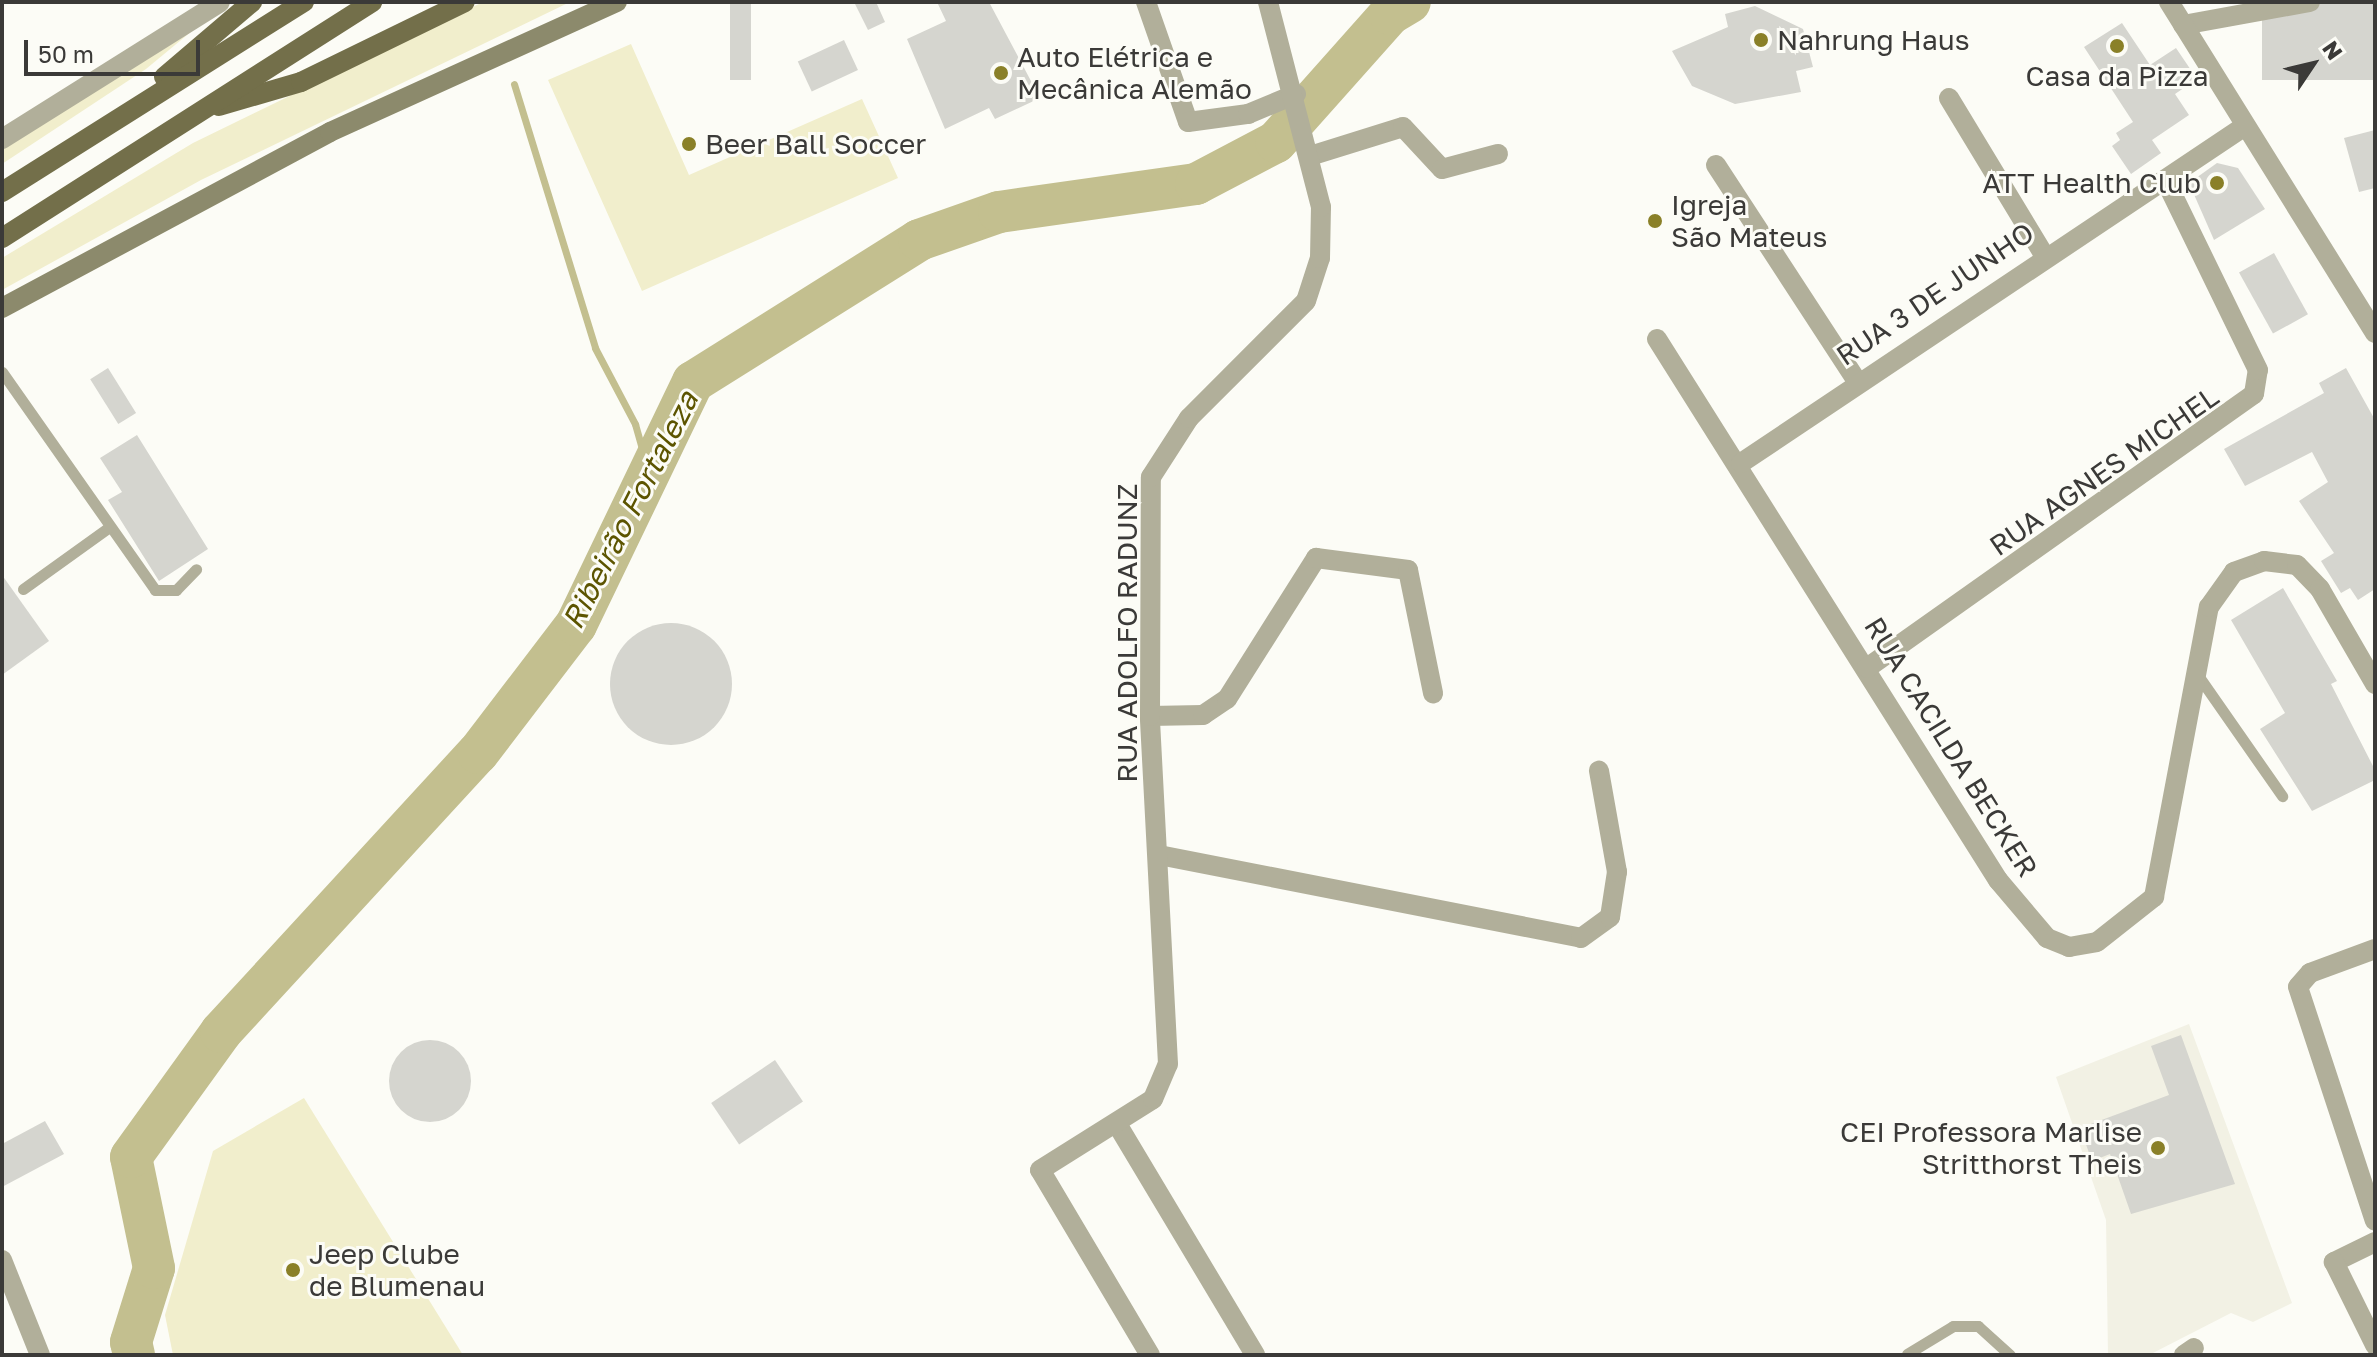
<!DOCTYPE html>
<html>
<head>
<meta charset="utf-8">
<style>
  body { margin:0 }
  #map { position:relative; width:2377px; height:1357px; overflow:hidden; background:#fcfcf6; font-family:"Golos Text",sans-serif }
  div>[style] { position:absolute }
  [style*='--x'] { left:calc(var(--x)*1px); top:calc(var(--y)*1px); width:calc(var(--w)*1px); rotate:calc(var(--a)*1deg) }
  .built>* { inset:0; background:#f2f1e4 }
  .green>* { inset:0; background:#f1eecc }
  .stream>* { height:7px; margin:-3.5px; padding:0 3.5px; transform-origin:3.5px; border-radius:3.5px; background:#c3bf8f }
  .river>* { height:42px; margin:-21px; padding:0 21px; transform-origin:21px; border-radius:21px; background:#c3bf8f }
  .building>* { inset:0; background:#d5d5cf; transform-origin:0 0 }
  .round { border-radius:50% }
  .service>* { height:11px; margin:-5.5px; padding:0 5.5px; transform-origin:5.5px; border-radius:5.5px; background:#b1af9a }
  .minor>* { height:20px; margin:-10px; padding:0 10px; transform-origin:10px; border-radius:10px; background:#b1af9a }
  .tertiary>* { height:20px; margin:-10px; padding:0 10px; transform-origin:10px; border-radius:10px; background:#b1af9a }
  .secondary>* { height:20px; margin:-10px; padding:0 10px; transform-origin:10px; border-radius:10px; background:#8c8a6c }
  .primary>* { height:20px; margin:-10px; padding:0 10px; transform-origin:10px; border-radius:10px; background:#736f4a }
  .dots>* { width:22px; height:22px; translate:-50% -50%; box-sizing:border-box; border:4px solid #fcfcf6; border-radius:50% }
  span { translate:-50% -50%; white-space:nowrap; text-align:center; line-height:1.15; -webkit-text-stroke:6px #fcfcf6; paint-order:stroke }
  .poi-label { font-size:28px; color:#3b3a38 }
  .left { translate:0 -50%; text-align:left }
  .right { translate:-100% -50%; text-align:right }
  .street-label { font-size:28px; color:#3b3a38 }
  .water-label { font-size:30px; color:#5c5400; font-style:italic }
  .frame { position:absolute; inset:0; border:4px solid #3b3a38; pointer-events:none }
  .north { position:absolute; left:2273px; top:24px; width:80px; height:80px; -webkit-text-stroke:6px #fcfcf6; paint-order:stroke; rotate:55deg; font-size:22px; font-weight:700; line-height:32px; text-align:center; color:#3b3a38 }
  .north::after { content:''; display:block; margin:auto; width:28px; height:36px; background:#3b3a38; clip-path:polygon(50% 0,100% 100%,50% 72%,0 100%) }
  .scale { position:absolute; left:24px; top:40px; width:176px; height:36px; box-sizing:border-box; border:4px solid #3b3a38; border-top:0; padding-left:10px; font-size:24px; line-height:28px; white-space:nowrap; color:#3b3a38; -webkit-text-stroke:6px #fcfcf6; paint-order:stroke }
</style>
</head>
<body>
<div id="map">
  <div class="built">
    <i style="clip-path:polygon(2189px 1024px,2292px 1303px,2253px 1322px,2231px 1313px,2149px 1355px,2108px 1355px,2106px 1220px,2056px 1077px)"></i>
  </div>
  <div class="green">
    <i style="clip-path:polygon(483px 2px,570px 2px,201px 180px,2px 290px,2px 258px,193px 143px)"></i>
    <i style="clip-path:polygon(198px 26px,146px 69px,2px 164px,2px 150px)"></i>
    <i style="clip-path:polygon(631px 44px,689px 175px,862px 99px,898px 178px,642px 291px,548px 80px)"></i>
    <i style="clip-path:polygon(304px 1098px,463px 1355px,173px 1355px,165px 1315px,213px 1151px)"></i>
  </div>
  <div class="stream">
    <i style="--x:514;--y:84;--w:276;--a:72.9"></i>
    <i style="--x:595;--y:348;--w:86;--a:62.2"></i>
    <i style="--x:635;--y:424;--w:55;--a:74.2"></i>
  </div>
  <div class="river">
    <i style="--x:134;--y:1355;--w:13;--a:-103"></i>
    <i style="--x:131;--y:1342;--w:77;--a:-72.7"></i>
    <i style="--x:154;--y:1268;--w:113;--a:-101.7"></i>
    <i style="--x:131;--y:1157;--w:154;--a:-54.2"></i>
    <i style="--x:221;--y:1032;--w:379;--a:-47.4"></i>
    <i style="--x:478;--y:753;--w:161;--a:-52.6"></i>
    <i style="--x:576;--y:625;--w:270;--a:-64.3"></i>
    <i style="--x:693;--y:382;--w:267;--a:-32.1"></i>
    <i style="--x:919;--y:240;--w:85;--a:-19.3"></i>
    <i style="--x:999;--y:212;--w:199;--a:-8.1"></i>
    <i style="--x:1196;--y:184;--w:90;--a:-27.7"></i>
    <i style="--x:1276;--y:142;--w:171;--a:-48.3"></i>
    <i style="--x:1390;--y:14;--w:23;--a:-31"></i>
  </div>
  <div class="building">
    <i style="left:730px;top:2px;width:21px;height:78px"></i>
    <i style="clip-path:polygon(854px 2px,876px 2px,885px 22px,868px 30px)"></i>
    <i style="clip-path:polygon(937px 2px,989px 2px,1040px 98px,995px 119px,989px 108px,945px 129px,907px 39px,946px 21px)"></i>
    <i style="left:2375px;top:4px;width:76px;height:113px;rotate:90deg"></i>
    <i style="clip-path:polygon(1755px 6px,1803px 29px,1813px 67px,1796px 71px,1801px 92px,1735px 104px,1692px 86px,1672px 51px,1728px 27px,1725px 14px)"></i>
    <i style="clip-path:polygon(2122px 23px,2150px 65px,2176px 48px,2197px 79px,2175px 94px,2189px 115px,2152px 140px,2161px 153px,2131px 174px,2112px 146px,2120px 140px,2116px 133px,2133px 122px,2084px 47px)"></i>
    <i style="left:844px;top:40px;width:33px;height:51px;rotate:65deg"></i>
    <i style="clip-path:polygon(2375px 130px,2375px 188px,2359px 192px,2344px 138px)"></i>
    <i style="clip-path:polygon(2217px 163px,2238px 168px,2265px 209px,2214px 240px,2189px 183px)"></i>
    <i style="left:2274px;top:253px;width:70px;height:40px;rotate:61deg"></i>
    <i style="left:108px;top:368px;width:53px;height:21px;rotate:58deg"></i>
    <i style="clip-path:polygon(2346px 368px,2375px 420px,2375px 589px,2358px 600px,2350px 588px,2341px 593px,2321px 561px,2334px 553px,2299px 501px,2328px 482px,2312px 452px,2245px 486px,2224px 449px,2324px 393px,2319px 383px)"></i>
    <i style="clip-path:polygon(137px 435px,208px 549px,159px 581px,108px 500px,122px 492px,100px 458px)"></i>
    <i style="clip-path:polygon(2px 575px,49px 641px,2px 675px)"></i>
    <i style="clip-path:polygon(2283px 588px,2337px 681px,2331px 684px,2375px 770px,2375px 780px,2312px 811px,2260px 729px,2285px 713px,2231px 620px)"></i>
    <i class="round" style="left:610px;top:623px;width:122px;height:122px"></i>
    <i style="clip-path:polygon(2181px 1035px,2235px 1184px,2131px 1214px,2110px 1154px,2092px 1161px,2080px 1128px,2169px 1095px,2151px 1046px)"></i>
    <i class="round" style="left:389px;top:1040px;width:82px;height:82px"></i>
    <i style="left:775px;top:1060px;width:50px;height:77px;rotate:56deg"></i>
    <i style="clip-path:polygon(45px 1121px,64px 1154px,2px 1187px,2px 1144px)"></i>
  </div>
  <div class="service">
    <i style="--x:2;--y:372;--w:266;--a:54.9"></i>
    <i style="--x:155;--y:590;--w:21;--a:0"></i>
    <i style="--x:176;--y:590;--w:29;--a:-46"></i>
    <i style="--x:23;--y:589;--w:105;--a:-35.7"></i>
    <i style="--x:2197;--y:674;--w:149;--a:55.1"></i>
    <i style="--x:1907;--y:1354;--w:54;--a:-31.3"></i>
    <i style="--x:1953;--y:1326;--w:25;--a:0"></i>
    <i style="--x:1978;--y:1326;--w:43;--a:42.2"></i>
  </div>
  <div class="minor">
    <i style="--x:1146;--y:2;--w:127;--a:70.7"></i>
    <i style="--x:1188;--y:122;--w:61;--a:-7.6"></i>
    <i style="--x:1248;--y:114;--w:52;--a:-22.6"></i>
    <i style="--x:2183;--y:25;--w:129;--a:-10.3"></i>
    <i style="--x:1949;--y:98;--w:184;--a:58.8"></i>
    <i style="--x:1310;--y:156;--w:97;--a:-17.3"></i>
    <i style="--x:1403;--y:127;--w:57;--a:47.1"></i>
    <i style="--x:1442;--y:169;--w:58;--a:-15"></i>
    <i style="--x:1716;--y:165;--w:257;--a:56.9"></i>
    <i style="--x:1657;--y:339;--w:640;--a:57.78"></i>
    <i style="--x:1998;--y:880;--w:76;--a:49.8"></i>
    <i style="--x:2047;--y:938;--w:24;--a:22"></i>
    <i style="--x:2069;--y:947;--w:28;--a:-10"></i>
    <i style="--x:2097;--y:942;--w:73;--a:-38.3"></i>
    <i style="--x:2154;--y:897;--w:295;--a:-79.3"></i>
    <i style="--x:2209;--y:607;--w:43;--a:-54.5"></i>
    <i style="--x:2234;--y:572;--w:32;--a:-20"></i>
    <i style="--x:2264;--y:561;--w:33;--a:7"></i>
    <i style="--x:2297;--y:565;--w:33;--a:46"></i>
    <i style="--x:2320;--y:589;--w:110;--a:59.9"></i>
    <i style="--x:1741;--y:463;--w:606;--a:-33.77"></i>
    <i style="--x:1867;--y:668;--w:474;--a:-35.3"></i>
    <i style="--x:2254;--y:394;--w:24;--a:-81"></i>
    <i style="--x:2258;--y:370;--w:210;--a:-116"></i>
    <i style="--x:1150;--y:716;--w:53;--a:-1.1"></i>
    <i style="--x:1203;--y:715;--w:29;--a:-34"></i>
    <i style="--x:1227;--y:699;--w:167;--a:-57.7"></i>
    <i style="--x:1316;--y:558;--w:93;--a:7.4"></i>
    <i style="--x:1408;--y:570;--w:126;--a:78.5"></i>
    <i style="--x:1159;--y:855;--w:430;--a:11.1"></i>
    <i style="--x:1581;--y:938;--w:36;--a:-36"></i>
    <i style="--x:1610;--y:917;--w:46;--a:-81.2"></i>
    <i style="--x:1617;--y:872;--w:103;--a:-100.1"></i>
    <i style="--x:2375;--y:949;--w:69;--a:159.7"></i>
    <i style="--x:2310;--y:973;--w:18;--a:131"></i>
    <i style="--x:2298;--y:987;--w:246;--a:71.8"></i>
    <i style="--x:1117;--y:1124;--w:269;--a:59.1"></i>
    <i style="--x:2375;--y:1242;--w:46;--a:154"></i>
    <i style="--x:2334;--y:1262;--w:93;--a:63.7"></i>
    <i style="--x:2;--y:1260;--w:102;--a:68.2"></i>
    <i style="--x:1150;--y:1355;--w:215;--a:-120.7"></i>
    <i style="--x:1040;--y:1170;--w:133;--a:-32.1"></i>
    <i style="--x:1153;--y:1099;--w:38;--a:-67"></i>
    <i style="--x:1168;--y:1064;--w:348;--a:-93"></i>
    <i style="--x:1150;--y:716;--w:239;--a:-89.8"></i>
    <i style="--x:1151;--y:477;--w:70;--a:-57.2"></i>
    <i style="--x:1189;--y:418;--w:165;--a:-45"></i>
    <i style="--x:1306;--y:301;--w:45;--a:-72"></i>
    <i style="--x:1320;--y:258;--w:51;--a:-88.9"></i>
    <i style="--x:1321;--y:207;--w:212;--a:-104.5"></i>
    <i style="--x:2184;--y:1355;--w:12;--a:-35"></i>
  </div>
  <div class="tertiary">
    <i style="--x:2169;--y:2;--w:390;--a:58.1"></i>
    <i style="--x:2;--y:139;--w:257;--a:-32.1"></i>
  </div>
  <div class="secondary">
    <i style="--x:2;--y:308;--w:372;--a:-28.2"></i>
    <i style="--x:330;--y:132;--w:315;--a:-24.4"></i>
  </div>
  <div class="primary">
    <i style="--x:164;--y:77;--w:116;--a:-40.4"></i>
    <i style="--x:219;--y:106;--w:85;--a:-16.3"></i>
    <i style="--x:301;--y:82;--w:182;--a:-26"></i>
    <i style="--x:2;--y:192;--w:357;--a:-32.2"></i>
    <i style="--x:2;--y:238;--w:439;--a:-32.5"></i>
  </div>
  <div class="dots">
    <i style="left:1761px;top:40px;background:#8a8028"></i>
    <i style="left:2117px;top:46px;background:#8a8028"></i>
    <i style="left:1001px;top:73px;background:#8a8028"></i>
    <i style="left:689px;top:144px;background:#8a8028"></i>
    <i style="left:2217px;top:183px;background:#8a8028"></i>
    <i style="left:1655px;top:221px;background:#8a8028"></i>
    <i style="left:2158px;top:1148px;background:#8a8028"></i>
    <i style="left:293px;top:1270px;background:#8a8028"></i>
  </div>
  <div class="poi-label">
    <span class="left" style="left:1777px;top:40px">Nahrung Haus</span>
    <span class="left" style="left:1017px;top:73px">Auto Elétrica e<br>Mecânica Alemão</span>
    <span style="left:2117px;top:76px">Casa da Pizza</span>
    <span class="left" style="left:705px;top:144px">Beer Ball Soccer</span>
    <span class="right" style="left:2201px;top:183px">ATT Health Club</span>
    <span class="left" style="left:1671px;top:221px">Igreja<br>São Mateus</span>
    <span class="right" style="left:2142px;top:1148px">CEI Professora Marlise<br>Stritthorst Theis</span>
    <span class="left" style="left:309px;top:1270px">Jeep Clube<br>de Blumenau</span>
  </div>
  <div class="street-label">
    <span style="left:1935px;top:294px;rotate:-34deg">RUA 3 DE JUNHO</span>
    <span style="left:2104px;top:471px;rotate:-35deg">RUA AGNES MICHEL</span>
    <span style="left:1127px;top:633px;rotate:-90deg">RUA ADOLFO RADUNZ</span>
    <span style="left:1951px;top:747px;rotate:58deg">RUA CACILDA BECKER</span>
  </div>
  <div class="water-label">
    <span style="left:630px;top:510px;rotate:-63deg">Ribeirão Fortaleza</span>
  </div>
  <div class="frame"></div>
  <div class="north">N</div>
  <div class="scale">50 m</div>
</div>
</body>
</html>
